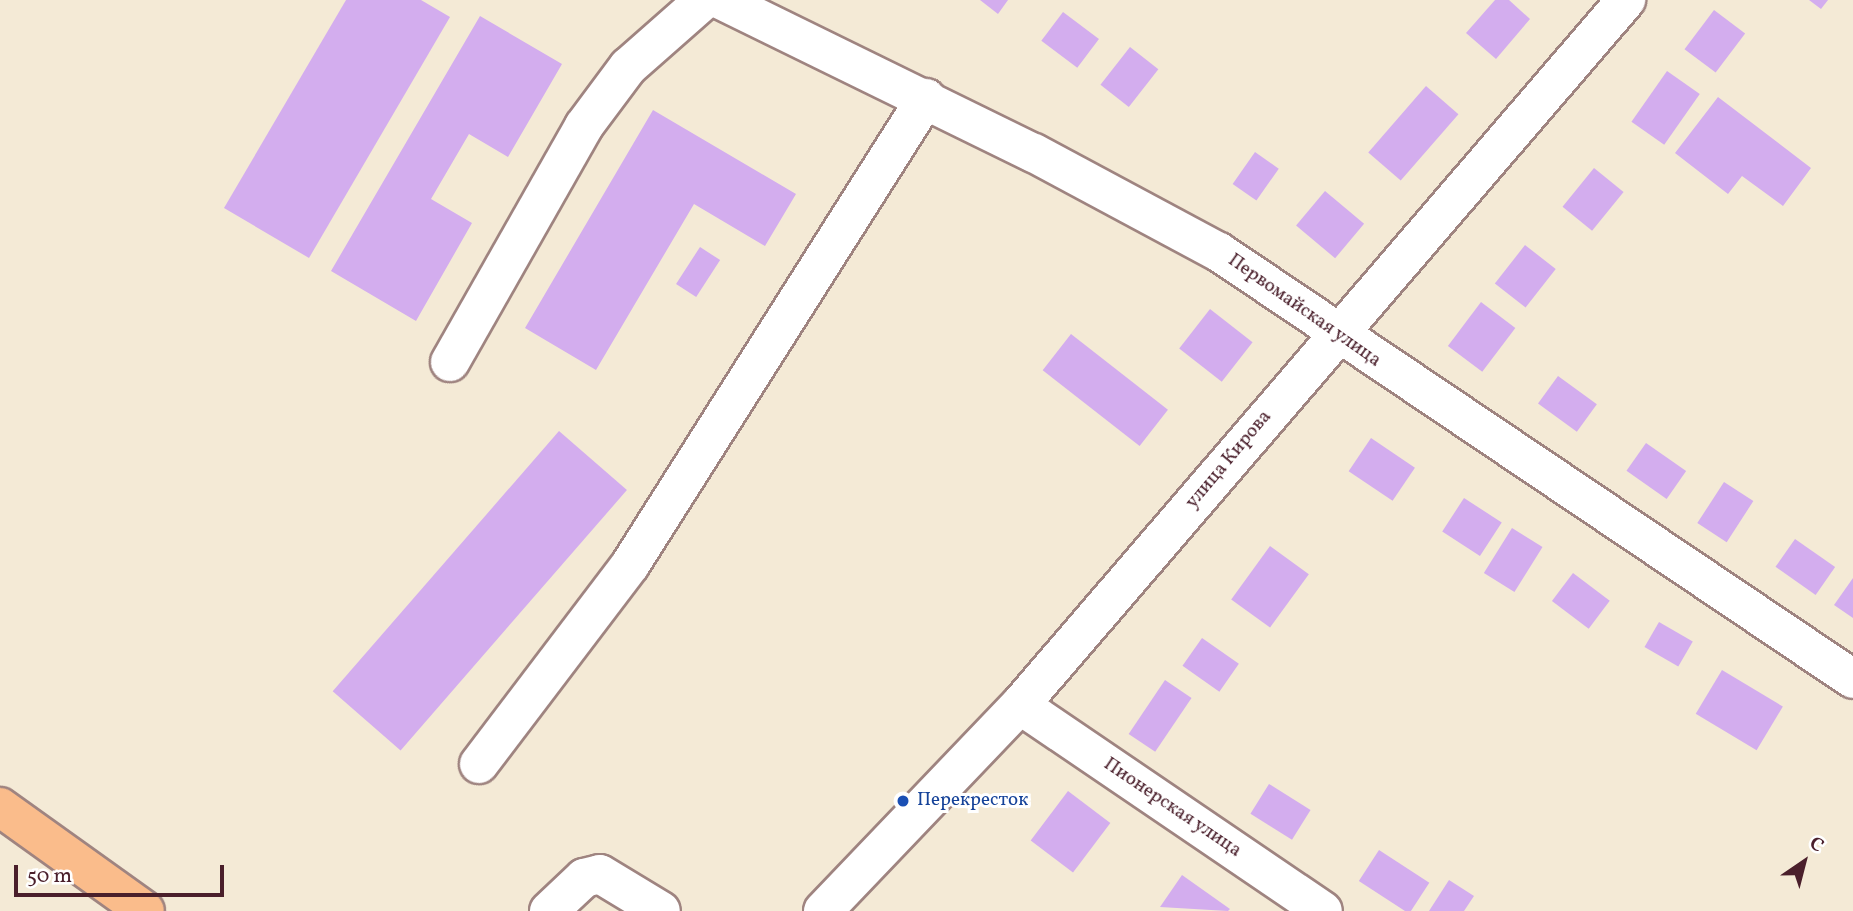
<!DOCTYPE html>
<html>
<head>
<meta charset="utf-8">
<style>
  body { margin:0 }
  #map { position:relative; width:1853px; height:911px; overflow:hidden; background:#f4ead6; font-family:Vollkorn,serif }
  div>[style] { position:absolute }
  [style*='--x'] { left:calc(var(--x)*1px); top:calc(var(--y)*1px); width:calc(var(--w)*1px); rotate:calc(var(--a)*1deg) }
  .building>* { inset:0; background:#d3adee; transform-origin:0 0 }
  .roads { filter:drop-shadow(2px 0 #9f8480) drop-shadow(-2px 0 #9f8480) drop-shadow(0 2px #9f8480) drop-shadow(0 -2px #9f8480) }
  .minor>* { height:38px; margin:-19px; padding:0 19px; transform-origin:19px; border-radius:19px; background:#fff }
  .major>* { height:38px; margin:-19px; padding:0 19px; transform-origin:19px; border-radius:19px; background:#fabc8b }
  .dots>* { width:19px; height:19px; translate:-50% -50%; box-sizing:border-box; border:4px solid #fff; border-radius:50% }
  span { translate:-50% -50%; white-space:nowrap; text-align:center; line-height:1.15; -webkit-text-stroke:6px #fff; paint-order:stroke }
  .street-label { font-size:19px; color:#4a1f2b }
  .transit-label { font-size:19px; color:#164399 }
  .left { translate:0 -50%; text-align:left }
  .north { position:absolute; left:1769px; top:827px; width:70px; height:70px; -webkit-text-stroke:5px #fff; paint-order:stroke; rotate:35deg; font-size:19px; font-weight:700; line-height:28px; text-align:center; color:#4a1f2b }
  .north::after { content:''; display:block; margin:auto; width:24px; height:32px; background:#4a1f2b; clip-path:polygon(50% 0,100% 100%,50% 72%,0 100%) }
  .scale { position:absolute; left:14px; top:865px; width:210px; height:32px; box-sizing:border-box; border:4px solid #4a1f2b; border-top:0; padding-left:9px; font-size:21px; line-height:24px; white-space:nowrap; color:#4a1f2b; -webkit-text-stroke:5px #fff; paint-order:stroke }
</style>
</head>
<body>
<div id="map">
  <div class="building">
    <i style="clip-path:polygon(346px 0,421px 0,450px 17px,309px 258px,224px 208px)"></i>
    <i style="clip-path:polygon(980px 0,1008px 0,998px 14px)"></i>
    <i style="clip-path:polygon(1495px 0,1509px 0,1530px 19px,1496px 59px,1466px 33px)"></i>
    <i style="clip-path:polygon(1809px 0,1828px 0,1821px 9px)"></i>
    <i style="left:1714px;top:10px;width:39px;height:49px;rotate:37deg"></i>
    <i style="left:1063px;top:12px;width:45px;height:36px;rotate:37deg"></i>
    <i style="clip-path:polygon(480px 16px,562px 64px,508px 157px,469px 134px,431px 199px,472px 223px,416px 321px,331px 271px)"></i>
    <i style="left:1130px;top:47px;width:36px;height:48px;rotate:38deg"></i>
    <i style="left:1667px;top:71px;width:40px;height:62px;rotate:35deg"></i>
    <i style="left:1426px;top:86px;width:43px;height:88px;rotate:41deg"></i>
    <i style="clip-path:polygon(1718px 97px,1811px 168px,1783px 206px,1742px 176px,1728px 194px,1675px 153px)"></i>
    <i style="clip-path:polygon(653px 110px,796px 194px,765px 246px,694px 204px,596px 370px,525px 328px)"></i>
    <i style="left:1255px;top:152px;width:29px;height:39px;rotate:35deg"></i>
    <i style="left:1594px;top:168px;width:38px;height:50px;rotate:39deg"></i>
    <i style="left:1325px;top:191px;width:51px;height:45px;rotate:40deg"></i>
    <i style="left:1525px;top:245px;width:39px;height:49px;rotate:38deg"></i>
    <i style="left:700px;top:247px;width:24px;height:44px;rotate:33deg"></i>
    <i style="left:1481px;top:302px;width:43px;height:55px;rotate:37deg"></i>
    <i style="left:1210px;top:309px;width:54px;height:50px;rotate:38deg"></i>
    <i style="left:1071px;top:334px;width:123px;height:46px;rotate:38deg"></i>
    <i style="left:1558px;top:376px;width:48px;height:34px;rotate:36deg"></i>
    <i style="left:559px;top:431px;width:90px;height:345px;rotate:41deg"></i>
    <i style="left:1371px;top:438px;width:53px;height:40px;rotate:34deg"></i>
    <i style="left:1646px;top:443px;width:49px;height:34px;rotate:35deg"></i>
    <i style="left:1724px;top:482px;width:35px;height:49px;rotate:33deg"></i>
    <i style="left:1464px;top:498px;width:45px;height:40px;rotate:33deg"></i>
    <i style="left:1512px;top:528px;width:36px;height:53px;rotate:32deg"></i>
    <i style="left:1795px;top:539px;width:49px;height:34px;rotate:35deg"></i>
    <i style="left:1270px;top:546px;width:48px;height:66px;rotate:36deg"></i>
    <i style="left:1573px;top:573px;width:46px;height:35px;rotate:37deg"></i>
    <i style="clip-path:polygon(1853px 578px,1853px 618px,1834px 605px)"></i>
    <i style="left:1659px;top:622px;width:39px;height:29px;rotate:30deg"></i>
    <i style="left:1202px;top:638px;width:45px;height:34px;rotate:35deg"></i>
    <i style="left:1722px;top:670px;width:71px;height:51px;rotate:31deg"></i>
    <i style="left:1165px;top:680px;width:32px;height:65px;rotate:34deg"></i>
    <i style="left:1269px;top:784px;width:49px;height:35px;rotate:32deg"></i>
    <i style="left:1068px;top:791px;width:53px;height:62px;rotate:37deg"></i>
    <i style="left:1379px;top:850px;width:60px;height:37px;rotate:33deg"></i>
    <i style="clip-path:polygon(1182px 875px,1230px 909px,1228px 911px,1160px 907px)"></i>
    <i style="clip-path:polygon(1449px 880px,1474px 896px,1464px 911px,1429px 911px)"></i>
  </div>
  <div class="roads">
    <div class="minor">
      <i style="--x:721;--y:0;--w:348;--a:26.1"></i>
      <i style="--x:1034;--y:153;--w:210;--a:28.2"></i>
      <i style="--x:1219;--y:252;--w:764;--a:33.96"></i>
      <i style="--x:450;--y:362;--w:271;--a:-60.4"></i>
      <i style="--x:584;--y:126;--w:74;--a:-53.3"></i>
      <i style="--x:628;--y:67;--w:101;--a:-41.4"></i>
      <i style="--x:1020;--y:705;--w:366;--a:34.2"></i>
      <i style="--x:479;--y:764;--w:250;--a:-52.8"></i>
      <i style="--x:630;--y:565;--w:553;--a:-57.63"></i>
      <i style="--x:549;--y:911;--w:48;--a:-43.3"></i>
      <i style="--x:584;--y:878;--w:16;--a:-14"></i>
      <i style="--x:600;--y:874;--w:71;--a:31.2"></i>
      <i style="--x:823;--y:911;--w:285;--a:-46.3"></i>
      <i style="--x:1020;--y:705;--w:930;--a:-49.32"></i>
    </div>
    <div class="major">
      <i style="--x:0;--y:807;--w:178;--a:35.6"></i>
    </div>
  </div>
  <div class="dots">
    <i style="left:903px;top:801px;background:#1a4fb4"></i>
  </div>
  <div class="street-label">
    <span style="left:1304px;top:311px;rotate:35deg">Первомайская улица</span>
    <span style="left:1229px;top:460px;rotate:-50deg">улица Кирова</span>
    <span style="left:1172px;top:808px;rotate:34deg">Пионерская улица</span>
  </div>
  <div class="transit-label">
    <span class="left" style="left:917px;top:801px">Перекресток</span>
  </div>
  <div class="north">С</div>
  <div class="scale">50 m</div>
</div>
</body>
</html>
